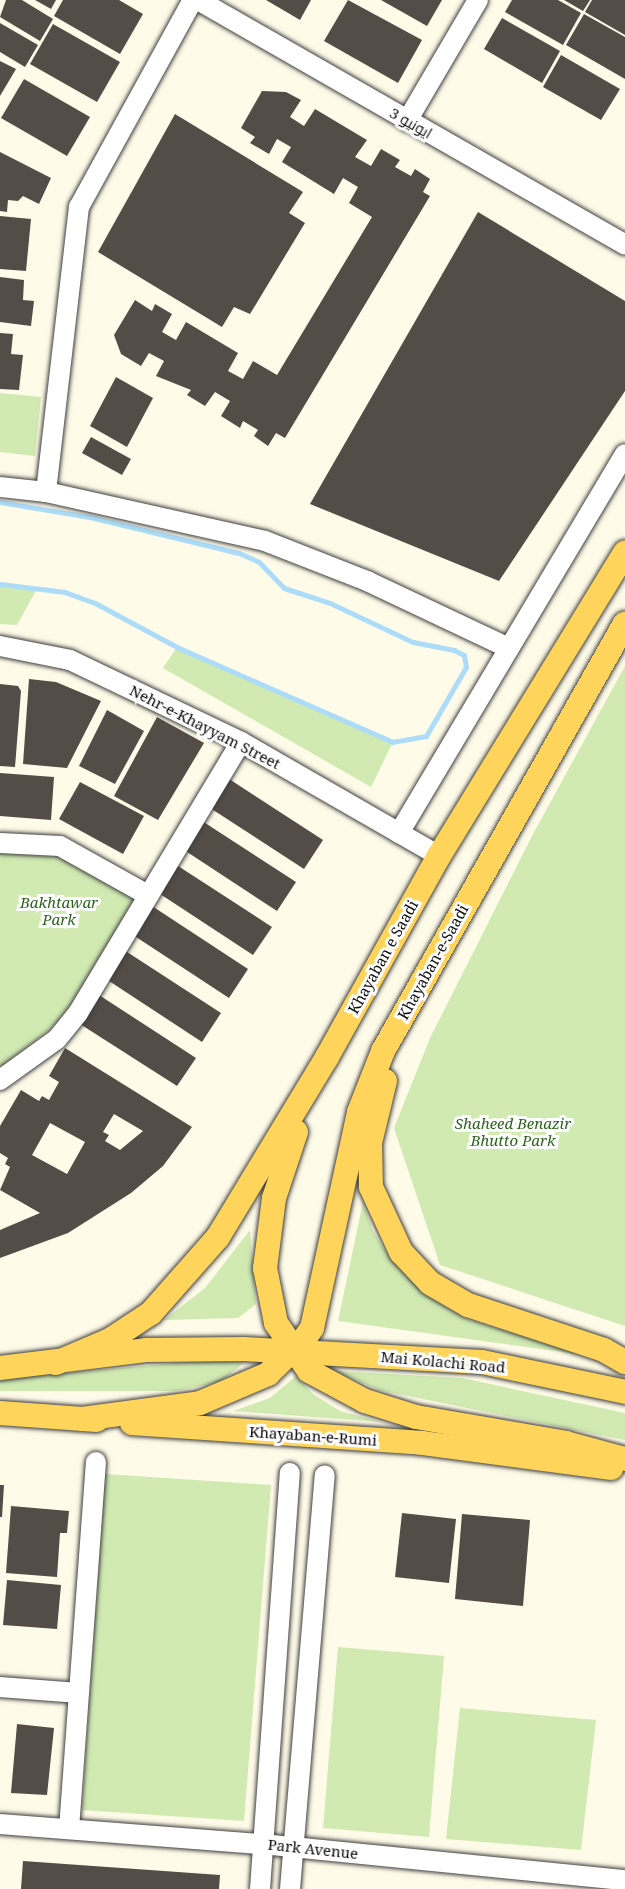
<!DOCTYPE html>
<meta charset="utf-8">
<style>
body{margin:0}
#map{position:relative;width:625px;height:1889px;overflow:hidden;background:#fffbe9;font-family:"Noto Serif",Cairo,serif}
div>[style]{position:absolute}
.green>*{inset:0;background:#d0eab2}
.stream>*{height:5px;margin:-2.5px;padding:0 2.5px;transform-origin:2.5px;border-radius:2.5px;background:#acdcf8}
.building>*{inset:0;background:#544c47}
.roads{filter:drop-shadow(0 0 2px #3e3e3e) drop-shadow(0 0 2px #3e3e3e)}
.minor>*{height:20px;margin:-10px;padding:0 10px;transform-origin:10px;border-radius:10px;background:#fff}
.major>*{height:24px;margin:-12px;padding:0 12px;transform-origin:12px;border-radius:12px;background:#fed55a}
span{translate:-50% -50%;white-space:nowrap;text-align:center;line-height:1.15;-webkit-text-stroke:6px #fff;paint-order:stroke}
.street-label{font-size:15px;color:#0b0b0b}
.park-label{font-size:15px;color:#2a641a;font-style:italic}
</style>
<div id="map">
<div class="green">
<i style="clip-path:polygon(0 393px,41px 397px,35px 456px,0 452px)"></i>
<i style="clip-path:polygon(0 584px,38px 587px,17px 625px,0 624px)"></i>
<i style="clip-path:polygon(177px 647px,393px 742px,371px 787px,163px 668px)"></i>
<i style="clip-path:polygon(625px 666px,625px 1326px,440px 1265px,394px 1128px,430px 1038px,533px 834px)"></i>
<i style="clip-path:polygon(0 840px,60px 846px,142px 884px,78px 999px,58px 1023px,0 1068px)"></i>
<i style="clip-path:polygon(363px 1202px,373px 1231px,390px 1258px,428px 1296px,466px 1319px,584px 1355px,338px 1321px)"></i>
<i style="clip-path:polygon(250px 1230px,256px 1304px,238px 1318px,164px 1320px,205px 1288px)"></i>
<i style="clip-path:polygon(210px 1360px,244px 1363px,220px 1382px,176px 1391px,0 1391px,0 1379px)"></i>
<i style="clip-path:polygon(335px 1371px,462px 1378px,625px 1413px,625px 1440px,379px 1390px)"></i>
<i style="clip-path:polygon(296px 1376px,313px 1394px,340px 1411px,381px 1422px,233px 1411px,270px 1398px)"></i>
<i style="clip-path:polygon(105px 1474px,271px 1485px,244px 1821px,82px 1810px)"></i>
<i style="clip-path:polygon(338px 1647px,444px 1656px,429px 1837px,323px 1828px)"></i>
<i style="clip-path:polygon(460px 1708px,596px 1720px,581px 1850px,446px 1839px)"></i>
</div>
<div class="stream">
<i style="left:0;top:502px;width:91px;rotate:9.5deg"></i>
<i style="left:90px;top:517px;width:153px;rotate:13.6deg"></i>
<i style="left:239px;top:553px;width:22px;rotate:24deg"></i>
<i style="left:259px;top:562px;width:36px;rotate:46deg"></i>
<i style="left:284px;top:588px;width:48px;rotate:18.1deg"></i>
<i style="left:330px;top:603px;width:92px;rotate:25.2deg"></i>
<i style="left:413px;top:642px;width:42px;rotate:11deg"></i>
<i style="left:454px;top:650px;width:11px;rotate:27deg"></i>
<i style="left:464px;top:655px;width:12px;rotate:81deg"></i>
<i style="left:466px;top:667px;width:80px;rotate:120.1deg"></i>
<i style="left:426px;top:736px;width:34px;rotate:170deg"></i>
<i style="left:393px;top:742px;width:236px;rotate:-156.3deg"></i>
<i style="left:177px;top:647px;width:93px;rotate:-151.8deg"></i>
<i style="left:95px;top:603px;width:32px;rotate:-160deg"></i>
<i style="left:65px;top:592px;width:65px;rotate:-173deg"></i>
</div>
<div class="building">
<i style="clip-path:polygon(6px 0,22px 0,53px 19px,40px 41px,0 17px)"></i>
<i style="clip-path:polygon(35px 0,56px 0,51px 9px)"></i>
<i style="clip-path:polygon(63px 0,119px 0,143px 14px,120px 54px,54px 16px)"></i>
<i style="clip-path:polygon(266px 0,311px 0,300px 20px)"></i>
<i style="clip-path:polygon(348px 0,422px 40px,398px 83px,324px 41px)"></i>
<i style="clip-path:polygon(381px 0,442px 0,427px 26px)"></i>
<i style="clip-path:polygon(512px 0,558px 0,581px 13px,563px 45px,505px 12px)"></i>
<i style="clip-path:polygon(564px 0,590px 0,583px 11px)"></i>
<i style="clip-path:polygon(592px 0,625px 0,625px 35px,585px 12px)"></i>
<i style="clip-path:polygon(584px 14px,625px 37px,625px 79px,566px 45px)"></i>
<i style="clip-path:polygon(502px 18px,560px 51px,542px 83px,484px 49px)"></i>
<i style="clip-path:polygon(0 23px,38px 45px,25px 67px,0 52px)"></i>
<i style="clip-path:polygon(53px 24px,120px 62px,97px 102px,30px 64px)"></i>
<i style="clip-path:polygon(561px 55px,620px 89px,601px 120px,543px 87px)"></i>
<i style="clip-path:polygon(0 61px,16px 69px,0 96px)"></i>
<i style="clip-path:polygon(24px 79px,90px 117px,67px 156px,1px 118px)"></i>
<i style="clip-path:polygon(262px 91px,286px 92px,301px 100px,290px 117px,304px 126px,315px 109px,367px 140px,355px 157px,371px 166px,381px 149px,400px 160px,395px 167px,411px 176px,415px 169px,430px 179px,423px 192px,430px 196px,285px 438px,276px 433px,268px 446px,254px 436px,258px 430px,243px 421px,240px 428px,221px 416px,230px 401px,215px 392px,205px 406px,187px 395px,191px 390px,156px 376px,164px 361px,149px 353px,141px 366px,121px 354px,114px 335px,135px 300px,152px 311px,155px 304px,172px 314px,162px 332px,176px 340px,186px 322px,238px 353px,228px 371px,243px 379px,253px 361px,277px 375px,372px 217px,349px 203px,358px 187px,343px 178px,334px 194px,282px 162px,291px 147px,277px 139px,269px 154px,250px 143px,255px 137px,241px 128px)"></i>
<i style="clip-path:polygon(175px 114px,303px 192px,289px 213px,305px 223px,250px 314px,234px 307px,222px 327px,98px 252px)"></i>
<i style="clip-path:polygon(0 152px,51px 178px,39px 204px,23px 196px,18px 201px,8px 200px,7px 212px,0 211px)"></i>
<i style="clip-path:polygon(478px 212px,625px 301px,625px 391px,499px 581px,310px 504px)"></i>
<i style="clip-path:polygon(0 216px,31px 219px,26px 271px,0 269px)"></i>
<i style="clip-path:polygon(0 277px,24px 280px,23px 300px,34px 301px,31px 326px,0 322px)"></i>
<i style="clip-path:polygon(0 333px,13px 334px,11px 354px,23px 355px,19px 390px,0 389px)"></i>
<i style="clip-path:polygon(116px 377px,153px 398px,127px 447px,90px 426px)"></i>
<i style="clip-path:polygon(91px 437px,131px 459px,122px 475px,82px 453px)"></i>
<i style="clip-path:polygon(29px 679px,56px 682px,101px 701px,67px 768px,23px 764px)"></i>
<i style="clip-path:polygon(0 684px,18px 686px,21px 691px,15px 767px,0 766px)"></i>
<i style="clip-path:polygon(107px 710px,144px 731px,115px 784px,79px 766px)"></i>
<i style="clip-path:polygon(157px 717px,204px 743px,158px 820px,114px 796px)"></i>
<i style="clip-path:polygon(0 773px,54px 777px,51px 820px,0 816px)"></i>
<i style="clip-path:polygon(226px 777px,323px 840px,304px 869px,207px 806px)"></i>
<i style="clip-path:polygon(80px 782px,144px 816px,123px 854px,59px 819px)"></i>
<i style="clip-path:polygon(199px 819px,296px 882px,277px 911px,181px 848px)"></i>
<i style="clip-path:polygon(175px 864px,272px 927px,253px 955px,157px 892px)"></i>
<i style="clip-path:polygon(152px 906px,248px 969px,229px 998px,133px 935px)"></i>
<i style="clip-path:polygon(124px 950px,221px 1013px,202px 1042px,106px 979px)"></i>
<i style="clip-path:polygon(99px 995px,196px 1058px,177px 1086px,80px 1024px)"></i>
<i style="clip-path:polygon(evenodd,65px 1048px,192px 1127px,163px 1166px,131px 1193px,68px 1233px,0 1258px,0 1230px,40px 1213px,0 1190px,10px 1167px,5px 1164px,8px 1158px,0 1153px,0 1126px,21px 1090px,39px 1101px,42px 1096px,49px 1100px,59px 1082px,49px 1076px,65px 1048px,114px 1114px,143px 1131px,120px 1150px,105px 1141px,109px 1135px,103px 1132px,114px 1114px,65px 1048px,50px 1123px,85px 1142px,67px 1174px,32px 1155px,50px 1123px)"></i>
<i style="clip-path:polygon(0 1485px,4px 1485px,2px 1517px,0 1517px)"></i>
<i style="clip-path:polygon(11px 1506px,69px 1511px,67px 1533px,60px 1533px,57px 1577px,6px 1573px)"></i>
<i style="clip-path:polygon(402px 1513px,456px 1519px,449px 1583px,395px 1577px)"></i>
<i style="clip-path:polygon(462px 1514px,530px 1520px,523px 1606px,455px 1599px)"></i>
<i style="clip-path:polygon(7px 1580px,61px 1585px,57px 1629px,3px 1625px)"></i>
<i style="clip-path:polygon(17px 1724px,54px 1728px,47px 1795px,11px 1793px)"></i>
<i style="clip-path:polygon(23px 1861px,220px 1875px,219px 1889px,21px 1889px)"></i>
</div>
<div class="roads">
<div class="minor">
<i style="left:198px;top:0;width:492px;rotate:29.8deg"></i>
<i style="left:407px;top:121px;width:140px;rotate:-59.6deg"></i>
<i style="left:0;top:487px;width:46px;rotate:6.2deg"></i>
<i style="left:46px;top:492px;width:287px;rotate:-83.4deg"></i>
<i style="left:79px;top:207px;width:236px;rotate:-61.2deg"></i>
<i style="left:46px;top:492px;width:224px;rotate:12.6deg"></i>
<i style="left:265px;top:541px;width:110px;rotate:21.4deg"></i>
<i style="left:367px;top:581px;width:157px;rotate:25.3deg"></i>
<i style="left:0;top:646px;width:71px;rotate:11.3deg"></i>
<i style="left:70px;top:660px;width:190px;rotate:25.6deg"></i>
<i style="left:241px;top:742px;width:228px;rotate:29.9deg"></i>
<i style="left:399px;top:833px;width:441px;rotate:-59.2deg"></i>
<i style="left:0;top:843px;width:60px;rotate:2.9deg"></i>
<i style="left:60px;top:846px;width:98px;rotate:29.2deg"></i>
<i style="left:0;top:1080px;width:70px;rotate:-35.7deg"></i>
<i style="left:57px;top:1039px;width:33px;rotate:-51deg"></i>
<i style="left:78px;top:1013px;width:316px;rotate:-59deg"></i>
<i style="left:0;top:1687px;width:79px;rotate:4.3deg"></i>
<i style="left:0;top:1824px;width:263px;rotate:4.4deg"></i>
<i style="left:262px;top:1844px;width:365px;rotate:5.7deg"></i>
<i style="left:69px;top:1829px;width:368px;rotate:-85.8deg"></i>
<i style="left:260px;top:1889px;width:417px;rotate:-85.9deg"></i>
<i style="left:290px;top:1889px;width:415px;rotate:-85.2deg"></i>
</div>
<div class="major">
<i style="left:385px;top:1081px;width:64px;rotate:103.6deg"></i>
<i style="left:370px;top:1143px;width:44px;rotate:88.7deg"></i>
<i style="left:371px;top:1187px;width:72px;rotate:65.2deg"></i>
<i style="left:401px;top:1252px;width:42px;rotate:46.9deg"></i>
<i style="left:430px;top:1283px;width:44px;rotate:30.1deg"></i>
<i style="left:468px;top:1305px;width:143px;rotate:18.3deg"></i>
<i style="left:604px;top:1350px;width:24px;rotate:30deg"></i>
<i style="left:296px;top:1132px;width:70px;rotate:108.4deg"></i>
<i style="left:274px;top:1198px;width:71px;rotate:97.3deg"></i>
<i style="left:265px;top:1268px;width:56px;rotate:78.7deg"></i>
<i style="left:276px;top:1323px;width:58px;rotate:55.5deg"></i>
<i style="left:309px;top:1371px;width:64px;rotate:28.2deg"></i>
<i style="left:365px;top:1401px;width:53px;rotate:17.4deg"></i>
<i style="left:416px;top:1417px;width:152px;rotate:9.8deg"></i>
<i style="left:566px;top:1443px;width:61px;rotate:15.2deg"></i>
<i style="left:56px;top:1363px;width:59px;rotate:-23.1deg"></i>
<i style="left:110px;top:1340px;width:49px;rotate:-33.4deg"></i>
<i style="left:151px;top:1313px;width:101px;rotate:-48.6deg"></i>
<i style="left:218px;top:1237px;width:210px;rotate:-58.8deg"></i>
<i style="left:327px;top:1057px;width:230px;rotate:-60.9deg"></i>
<i style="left:439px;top:856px;width:356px;rotate:-58.5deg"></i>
<i style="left:0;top:1368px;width:147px;rotate:-7deg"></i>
<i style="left:146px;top:1350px;width:97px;rotate:-0.6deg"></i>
<i style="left:243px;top:1349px;width:239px;rotate:3.1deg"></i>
<i style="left:482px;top:1362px;width:146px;rotate:11.8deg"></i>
<i style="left:0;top:1413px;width:97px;rotate:4.1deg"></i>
<i style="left:82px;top:1419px;width:119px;rotate:-7.7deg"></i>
<i style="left:200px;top:1403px;width:74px;rotate:-23.1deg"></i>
<i style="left:268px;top:1374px;width:52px;rotate:-44.2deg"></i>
<i style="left:305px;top:1338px;width:12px;rotate:-55deg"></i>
<i style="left:312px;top:1328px;width:221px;rotate:-77.7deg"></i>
<i style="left:359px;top:1112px;width:66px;rotate:-68.5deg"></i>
<i style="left:383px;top:1051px;width:491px;rotate:-60.5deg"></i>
<i style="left:132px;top:1423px;width:291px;rotate:3.9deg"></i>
<i style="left:422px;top:1443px;width:191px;rotate:7.5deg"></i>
</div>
</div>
<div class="street-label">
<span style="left:411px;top:123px;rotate:30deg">ایونیو 3</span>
<span style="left:205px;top:727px;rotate:27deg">Nehr-e-Khayyam Street</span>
<span style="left:383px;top:957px;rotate:-61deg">Khayaban e Saadi</span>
<span style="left:433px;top:962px;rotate:-61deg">Khayaban-e-Saadi</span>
<span style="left:443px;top:1362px;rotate:5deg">Mai Kolachi Road</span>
<span style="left:313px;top:1436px;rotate:4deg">Khayaban-e-Rumi</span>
<span style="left:313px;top:1849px;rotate:6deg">Park Avenue</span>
</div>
<div class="park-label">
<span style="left:59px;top:911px">Bakhtawar<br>Park</span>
<span style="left:513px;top:1132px">Shaheed Benazir<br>Bhutto Park</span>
</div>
</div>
